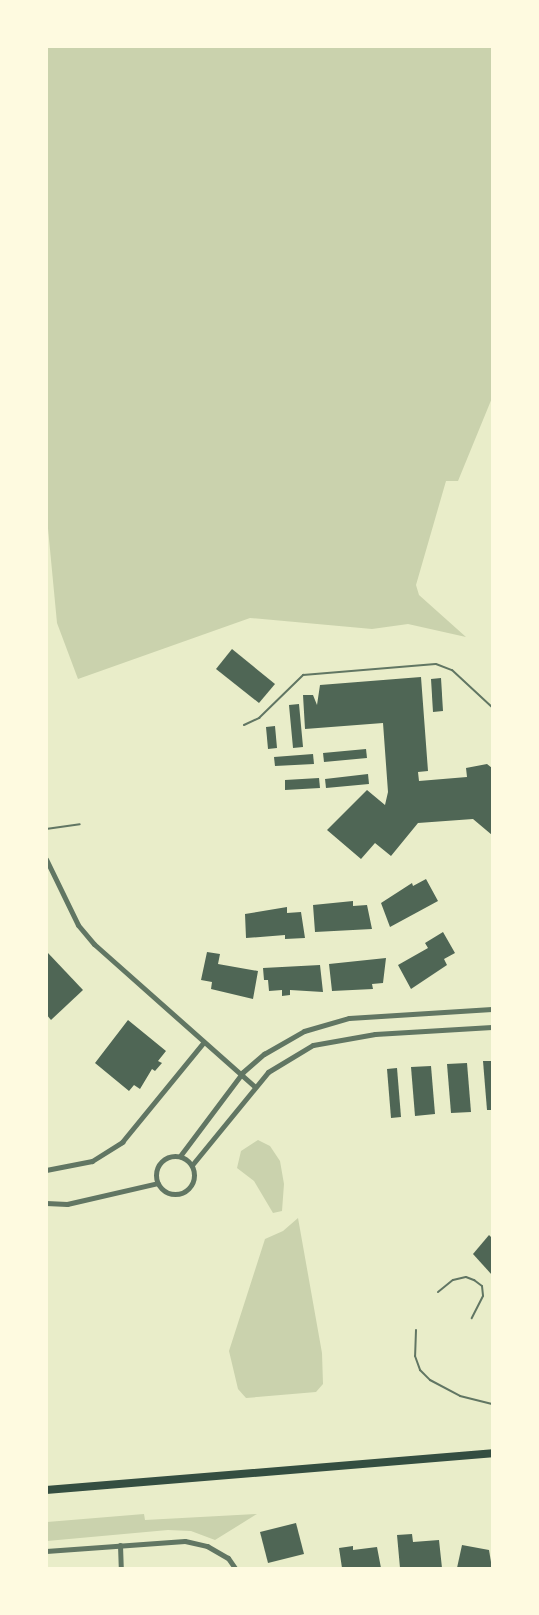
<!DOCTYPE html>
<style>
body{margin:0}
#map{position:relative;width:539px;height:1615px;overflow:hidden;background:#e9edc9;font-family:"Exo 2",sans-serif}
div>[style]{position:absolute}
.green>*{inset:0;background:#cad2ad}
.building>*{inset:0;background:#4f6655}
.service>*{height:2px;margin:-1px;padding:0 1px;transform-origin:1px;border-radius:1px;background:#617663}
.minor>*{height:5px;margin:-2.5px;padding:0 2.5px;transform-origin:2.5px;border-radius:2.5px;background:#617663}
.minor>.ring{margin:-2.5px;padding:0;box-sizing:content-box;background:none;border:5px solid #617663;border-radius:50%}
.primary>*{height:8px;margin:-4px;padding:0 4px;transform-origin:4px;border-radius:4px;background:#344e41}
span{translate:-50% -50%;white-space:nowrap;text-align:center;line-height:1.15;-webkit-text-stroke:4.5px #fefae0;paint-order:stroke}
.frame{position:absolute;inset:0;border:48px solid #fefae0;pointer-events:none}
</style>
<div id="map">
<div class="green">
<i style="clip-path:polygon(46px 47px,492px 47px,492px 398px,458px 481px,446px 481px,416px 585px,419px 595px,466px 637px,408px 624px,372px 629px,250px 618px,78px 679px,57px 623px,47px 518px)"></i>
<i style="clip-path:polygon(258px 1140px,270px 1146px,280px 1161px,284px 1184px,282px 1211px,273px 1213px,254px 1181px,237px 1168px,241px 1151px)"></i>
<i style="clip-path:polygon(298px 1218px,322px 1353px,323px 1384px,316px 1392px,246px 1398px,238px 1389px,229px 1351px,265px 1239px,283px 1231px)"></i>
<i style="clip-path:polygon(144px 1514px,145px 1520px,257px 1514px,215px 1540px,191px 1531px,168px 1530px,47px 1541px,47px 1522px)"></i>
</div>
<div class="building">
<i style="clip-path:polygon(232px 649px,275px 684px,259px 703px,216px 669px)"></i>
<i style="clip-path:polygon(421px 677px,428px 771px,418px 772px,419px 781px,467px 777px,466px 768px,487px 764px,492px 768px,492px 835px,473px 819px,418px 823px,391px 856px,375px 843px,361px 859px,327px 830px,367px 790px,385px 805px,388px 792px,383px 723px,305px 729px,303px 695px,313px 695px,317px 705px,320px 685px)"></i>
<i style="clip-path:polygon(441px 678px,443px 711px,433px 712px,431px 679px)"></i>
<i style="clip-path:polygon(299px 704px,303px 747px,293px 748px,289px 705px)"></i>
<i style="clip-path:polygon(275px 726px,277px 748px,268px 749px,266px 727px)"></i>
<i style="clip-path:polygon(366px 749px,367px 758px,324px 762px,323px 753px)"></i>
<i style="clip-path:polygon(313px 754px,314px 764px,275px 766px,274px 757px)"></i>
<i style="clip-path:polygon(368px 774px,369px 784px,326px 788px,325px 779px)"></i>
<i style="clip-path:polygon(319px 778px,320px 788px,285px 790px,285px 780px)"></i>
<i style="clip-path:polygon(426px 879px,438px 901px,390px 927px,381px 903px,412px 883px,413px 886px)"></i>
<i style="clip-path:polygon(353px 901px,353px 906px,367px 905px,372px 929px,315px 932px,313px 905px)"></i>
<i style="clip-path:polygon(287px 907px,287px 913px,301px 912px,305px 938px,285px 939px,285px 935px,246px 938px,245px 914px)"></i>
<i style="clip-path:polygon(443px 932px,455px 953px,444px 959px,447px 965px,411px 989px,398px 965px,428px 948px,425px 943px)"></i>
<i style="clip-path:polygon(207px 952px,220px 954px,218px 964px,258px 971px,253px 999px,211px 989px,212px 982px,201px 980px)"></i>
<i style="clip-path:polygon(48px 953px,83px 990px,51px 1020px,46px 1014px)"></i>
<i style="clip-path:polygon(386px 958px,383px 983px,372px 984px,373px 989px,332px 991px,329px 964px)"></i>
<i style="clip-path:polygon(320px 965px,323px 992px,290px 990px,290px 995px,282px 996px,282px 990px,269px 991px,268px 980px,264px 980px,263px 968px)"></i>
<i style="clip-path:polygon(128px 1020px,166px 1051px,158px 1061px,162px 1063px,155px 1071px,152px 1069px,140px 1089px,134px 1085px,129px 1091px,95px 1063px)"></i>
<i style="clip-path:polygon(483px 1061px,492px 1061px,492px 1110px,487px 1110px)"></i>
<i style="clip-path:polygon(467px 1063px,471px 1112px,451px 1113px,447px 1064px)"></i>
<i style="clip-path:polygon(431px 1066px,435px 1114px,415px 1116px,411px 1067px)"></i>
<i style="clip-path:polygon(397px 1068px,401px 1117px,391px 1118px,387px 1069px)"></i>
<i style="clip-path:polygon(489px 1235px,492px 1238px,492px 1275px,473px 1254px)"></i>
<i style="clip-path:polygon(296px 1523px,304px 1554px,268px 1563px,260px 1532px)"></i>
<i style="clip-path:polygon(412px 1534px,413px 1542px,439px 1540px,442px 1568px,400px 1568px,397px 1535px)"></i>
<i style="clip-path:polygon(462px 1545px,489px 1550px,492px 1568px,457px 1568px)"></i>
<i style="clip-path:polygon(353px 1546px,353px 1550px,377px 1547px,381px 1568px,342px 1568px,339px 1548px)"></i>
</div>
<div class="service">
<i style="left:244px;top:725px;width:17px;rotate:-25deg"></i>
<i style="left:259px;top:718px;width:62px;rotate:-44.3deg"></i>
<i style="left:303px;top:675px;width:133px;rotate:-4.7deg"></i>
<i style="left:436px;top:664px;width:17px;rotate:21deg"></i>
<i style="left:452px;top:670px;width:54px;rotate:42.8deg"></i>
<i style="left:46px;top:829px;width:34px;rotate:-8deg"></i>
<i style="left:438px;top:1292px;width:19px;rotate:-39deg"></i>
<i style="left:453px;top:1280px;width:13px;rotate:-13deg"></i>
<i style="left:466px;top:1277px;width:9px;rotate:21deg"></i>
<i style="left:474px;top:1280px;width:10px;rotate:37deg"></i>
<i style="left:482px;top:1286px;width:10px;rotate:84deg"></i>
<i style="left:483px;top:1296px;width:25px;rotate:117deg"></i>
<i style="left:416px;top:1330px;width:26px;rotate:92deg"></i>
<i style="left:415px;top:1356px;width:15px;rotate:70deg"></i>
<i style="left:420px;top:1370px;width:14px;rotate:45deg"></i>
<i style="left:430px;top:1380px;width:34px;rotate:28deg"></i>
<i style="left:460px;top:1396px;width:33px;rotate:14deg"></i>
</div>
<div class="minor">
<i style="left:46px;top:859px;width:73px;rotate:64.1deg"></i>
<i style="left:78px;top:925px;width:25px;rotate:50deg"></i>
<i style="left:94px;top:944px;width:215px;rotate:41.6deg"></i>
<i class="ring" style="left:156px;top:1156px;width:33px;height:33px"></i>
<i style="left:180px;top:1156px;width:105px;rotate:-53.1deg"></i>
<i style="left:243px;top:1072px;width:28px;rotate:-41deg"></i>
<i style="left:264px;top:1054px;width:46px;rotate:-29.9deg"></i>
<i style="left:304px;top:1031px;width:47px;rotate:-16.1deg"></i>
<i style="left:349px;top:1018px;width:143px;rotate:-3.6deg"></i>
<i style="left:192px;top:1165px;width:120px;rotate:-50.7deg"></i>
<i style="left:268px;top:1072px;width:52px;rotate:-31deg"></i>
<i style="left:313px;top:1045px;width:63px;rotate:-10.1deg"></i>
<i style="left:375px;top:1034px;width:117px;rotate:-3.4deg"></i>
<i style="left:46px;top:1170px;width:47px;rotate:-11.1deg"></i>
<i style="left:92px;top:1161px;width:36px;rotate:-32deg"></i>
<i style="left:122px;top:1142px;width:128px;rotate:-50.7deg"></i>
<i style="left:46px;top:1203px;width:21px;rotate:3deg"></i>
<i style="left:67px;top:1204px;width:93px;rotate:-13deg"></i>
<i style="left:120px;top:1545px;width:23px;rotate:88deg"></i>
<i style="left:46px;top:1551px;width:139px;rotate:-4.1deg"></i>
<i style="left:185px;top:1541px;width:23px;rotate:13deg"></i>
<i style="left:207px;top:1546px;width:24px;rotate:30deg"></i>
<i style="left:228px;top:1558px;width:12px;rotate:55deg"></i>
</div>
<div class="primary">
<i style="left:46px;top:1490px;width:448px;rotate:-4.7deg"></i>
</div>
<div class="frame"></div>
</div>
